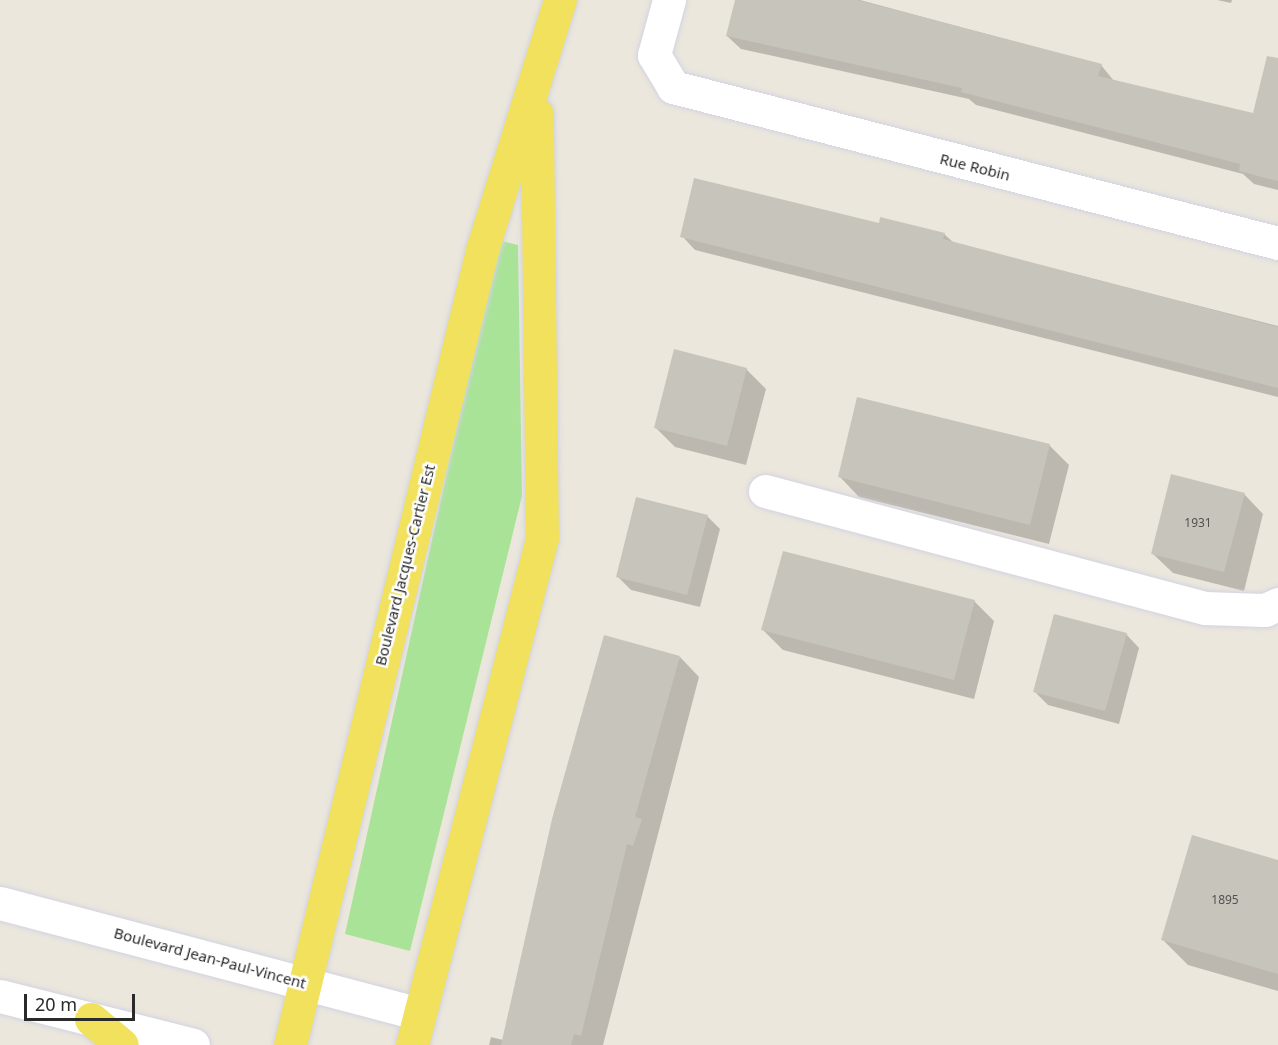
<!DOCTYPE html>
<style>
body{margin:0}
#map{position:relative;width:1278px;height:1045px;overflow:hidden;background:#ece7dc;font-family:"Noto Sans",sans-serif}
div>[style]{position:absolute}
.green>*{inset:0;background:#a9e398}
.shadow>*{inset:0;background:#0003}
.building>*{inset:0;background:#c7c5bb}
.roads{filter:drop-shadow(0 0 2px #d1d3e3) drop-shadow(0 0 2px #d1d3e3)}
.minor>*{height:33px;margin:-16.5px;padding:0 16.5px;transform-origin:16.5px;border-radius:16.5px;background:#fff}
.major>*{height:33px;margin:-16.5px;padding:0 16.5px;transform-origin:16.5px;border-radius:16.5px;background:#f1e15c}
span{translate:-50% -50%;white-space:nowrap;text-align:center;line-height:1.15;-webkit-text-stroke:5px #fff;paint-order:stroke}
.number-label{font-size:12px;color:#51514e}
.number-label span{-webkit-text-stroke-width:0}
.street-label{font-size:15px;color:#2a2a2a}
.scale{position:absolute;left:24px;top:994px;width:111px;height:27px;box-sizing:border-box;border:3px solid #2a2a2a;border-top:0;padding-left:8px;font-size:18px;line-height:21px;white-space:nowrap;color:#2a2a2a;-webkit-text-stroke:4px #fff;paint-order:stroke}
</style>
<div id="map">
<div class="green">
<i style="clip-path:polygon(498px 240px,518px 245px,522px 496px,410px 951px,345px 934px)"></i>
</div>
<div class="shadow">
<i style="clip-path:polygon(736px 0,860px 0,1101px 65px,1114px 81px,1254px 114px,1278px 110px,1278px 190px,1254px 184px,1243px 174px,976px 105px,969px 99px,741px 49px,727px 36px)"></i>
<i style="clip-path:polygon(1217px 0,1232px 0,1231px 3px)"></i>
<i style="clip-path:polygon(880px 225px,944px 234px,954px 243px,1278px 326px,1278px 397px,695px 250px,682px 236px)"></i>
<i style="clip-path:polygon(746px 369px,766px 389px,746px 465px,675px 447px,655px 427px)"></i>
<i style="clip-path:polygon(1049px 445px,1069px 465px,1049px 544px,859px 497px,840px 477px)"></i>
<i style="clip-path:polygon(1244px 494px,1263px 514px,1244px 591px,1173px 573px,1153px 554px)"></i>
<i style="clip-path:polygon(707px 516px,720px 529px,700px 607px,631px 590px,618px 577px)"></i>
<i style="clip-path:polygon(974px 601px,994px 621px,974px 699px,783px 650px,763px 630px)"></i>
<i style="clip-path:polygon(1126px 634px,1139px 648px,1119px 724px,1048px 705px,1034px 691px)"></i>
<i style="clip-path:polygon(680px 657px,699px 677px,603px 1045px,489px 1045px,491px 1037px,503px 1040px)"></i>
<i style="clip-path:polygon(1278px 862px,1278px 991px,1188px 965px,1163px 940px)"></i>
</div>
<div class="building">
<i style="clip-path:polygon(735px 0,857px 0,1102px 64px,1098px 76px,1253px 113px,1267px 56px,1278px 58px,1278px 181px,1239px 171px,1240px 164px,961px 92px,962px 88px,726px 36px)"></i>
<i style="clip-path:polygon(694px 178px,879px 223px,880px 217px,945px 233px,943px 239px,1278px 327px,1278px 388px,680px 237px)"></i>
<i style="clip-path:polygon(674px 349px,747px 368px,727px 446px,654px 428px)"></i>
<i style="clip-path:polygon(857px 397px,1050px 444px,1030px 525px,838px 477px)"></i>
<i style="clip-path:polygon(1171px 474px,1245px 493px,1224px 572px,1151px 554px)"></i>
<i style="clip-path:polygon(636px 497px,708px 515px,687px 595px,616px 577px)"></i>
<i style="clip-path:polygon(783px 551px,975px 600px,954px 680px,761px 630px)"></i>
<i style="clip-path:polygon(1054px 614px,1127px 633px,1105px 711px,1033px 692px)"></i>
<i style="clip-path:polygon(604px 635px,680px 656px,635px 817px,642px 819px,633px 846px,627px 844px,581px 1036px,574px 1034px,571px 1045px,501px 1045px,552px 819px)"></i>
<i style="clip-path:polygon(1192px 835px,1278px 860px,1278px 974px,1161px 940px)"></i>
</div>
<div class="roads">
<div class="minor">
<i style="left:669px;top:0;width:57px;rotate:105.3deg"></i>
<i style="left:654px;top:55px;width:37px;rotate:59deg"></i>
<i style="left:673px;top:87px;width:625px;rotate:14.46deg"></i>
<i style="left:765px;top:491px;width:455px;rotate:14.9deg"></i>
<i style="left:1205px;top:608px;width:60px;rotate:1.9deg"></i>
<i style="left:1265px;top:610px;width:14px;rotate:-25deg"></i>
<i style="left:0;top:903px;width:434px;rotate:14.8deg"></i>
<i style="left:0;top:996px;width:199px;rotate:14.2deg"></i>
</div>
<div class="major">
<i style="left:91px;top:1019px;width:40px;rotate:40deg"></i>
<i style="left:290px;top:1045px;width:818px;rotate:-76.42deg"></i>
<i style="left:482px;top:250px;width:262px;rotate:-72.7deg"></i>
<i style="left:412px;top:1045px;width:523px;rotate:-75.62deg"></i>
<i style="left:542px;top:538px;width:424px;rotate:-90.7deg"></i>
</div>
</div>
<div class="number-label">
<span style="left:1198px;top:523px">1931</span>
<span style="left:1225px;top:900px">1895</span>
</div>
<div class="street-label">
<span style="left:975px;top:167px;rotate:14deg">Rue Robin</span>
<span style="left:405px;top:565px;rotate:-76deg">Boulevard Jacques-Cartier Est</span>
<span style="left:210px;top:958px;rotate:15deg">Boulevard Jean-Paul-Vincent</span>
</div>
<div class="scale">20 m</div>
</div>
